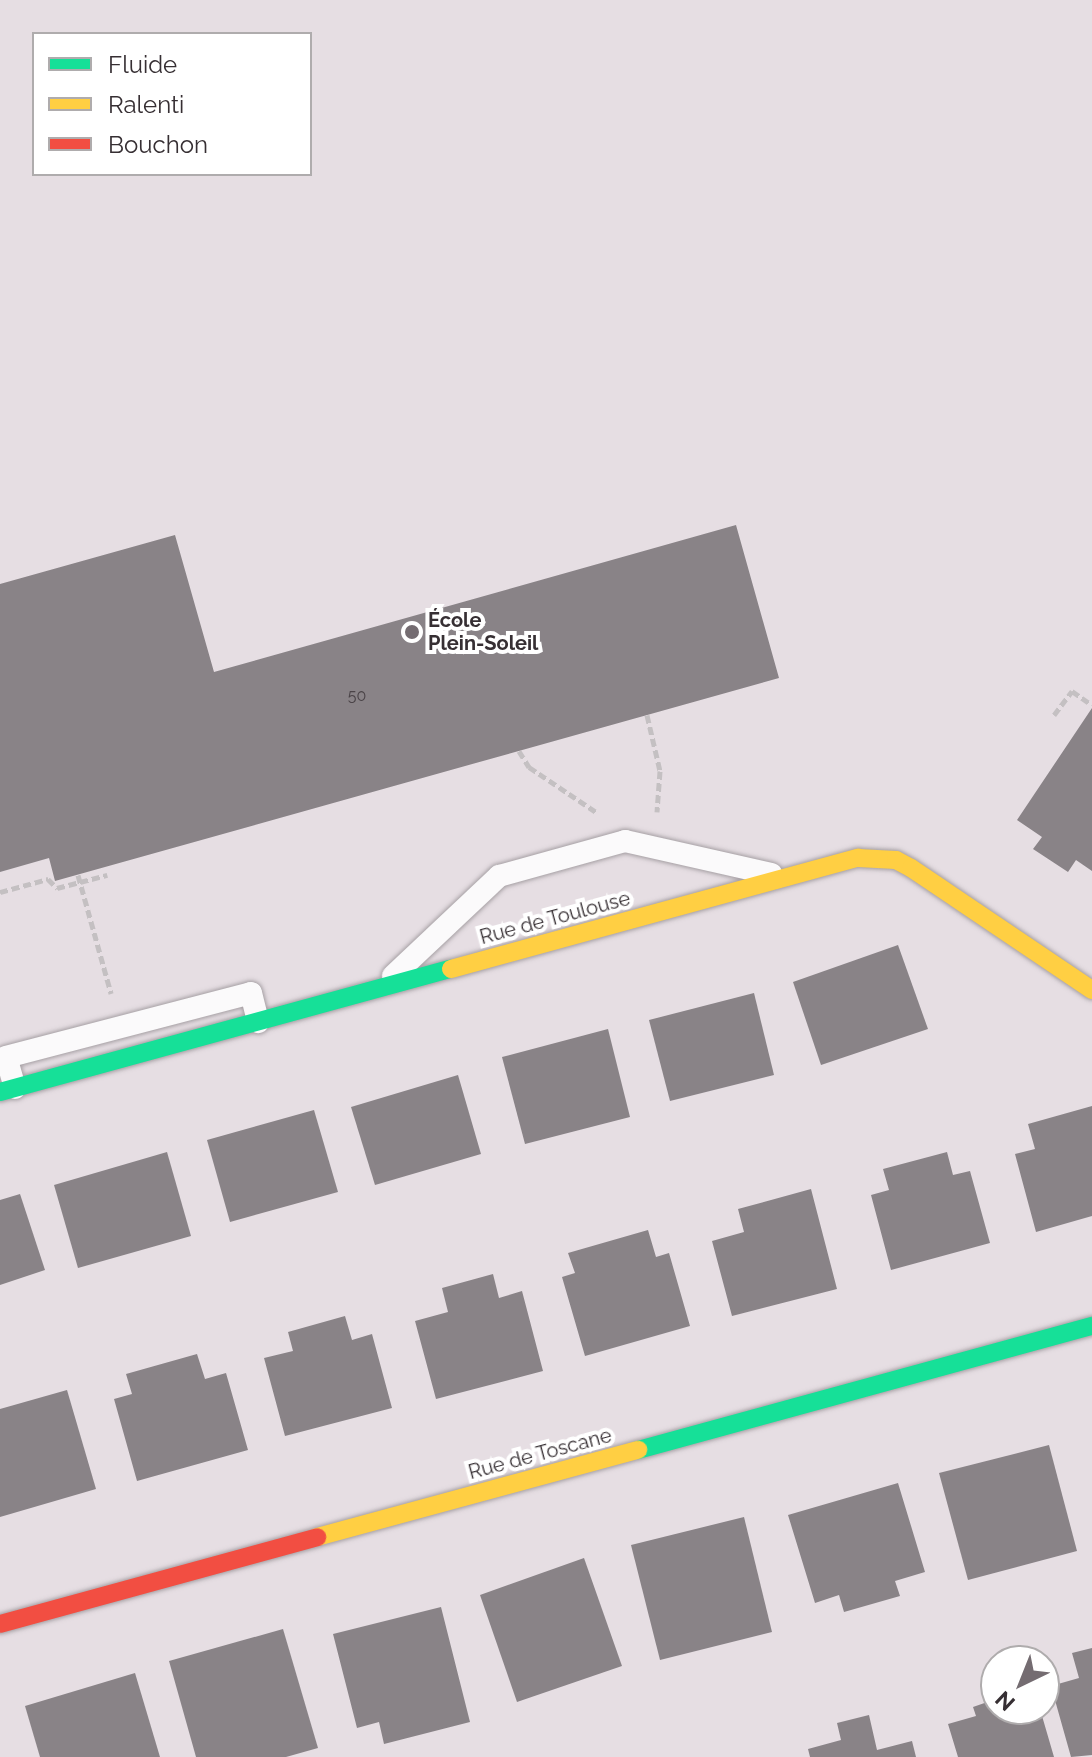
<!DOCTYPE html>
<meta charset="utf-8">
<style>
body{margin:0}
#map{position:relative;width:1092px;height:1757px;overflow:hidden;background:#e6dee3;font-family:Raleway,sans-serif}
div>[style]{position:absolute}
.building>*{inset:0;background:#898387}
.path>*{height:5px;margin-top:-2.5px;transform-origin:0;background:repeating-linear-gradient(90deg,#c4c0c2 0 8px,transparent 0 12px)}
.roads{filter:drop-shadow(0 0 2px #a6a0a4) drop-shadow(0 0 2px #a6a0a4)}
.lane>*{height:22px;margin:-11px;padding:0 11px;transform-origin:11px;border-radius:11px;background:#fbfafb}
.fast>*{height:18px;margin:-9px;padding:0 9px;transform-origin:9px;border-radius:9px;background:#16e098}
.slow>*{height:18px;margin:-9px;padding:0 9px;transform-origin:9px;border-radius:9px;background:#ffcf43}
.jam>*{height:18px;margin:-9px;padding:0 9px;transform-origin:9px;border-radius:9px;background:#f24e42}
.dots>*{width:22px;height:22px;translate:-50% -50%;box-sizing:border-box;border:4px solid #fff;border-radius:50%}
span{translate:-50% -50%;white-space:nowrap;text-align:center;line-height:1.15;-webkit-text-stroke:8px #fff;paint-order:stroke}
.number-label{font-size:16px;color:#4b4448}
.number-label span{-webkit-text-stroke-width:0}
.poi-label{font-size:20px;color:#362f33;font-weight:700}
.left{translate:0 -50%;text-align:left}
.street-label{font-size:20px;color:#362f33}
.legend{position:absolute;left:32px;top:32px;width:280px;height:144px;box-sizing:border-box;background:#fff;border:2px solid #afacad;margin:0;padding:10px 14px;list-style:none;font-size:24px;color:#362f33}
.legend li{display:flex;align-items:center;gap:16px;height:40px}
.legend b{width:40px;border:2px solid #afacad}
.north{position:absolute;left:980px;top:1645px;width:80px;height:80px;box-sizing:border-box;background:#fff;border:2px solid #afacad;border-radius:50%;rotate:223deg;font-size:22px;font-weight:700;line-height:32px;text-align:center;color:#362f33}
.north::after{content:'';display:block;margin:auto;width:28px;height:36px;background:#746c71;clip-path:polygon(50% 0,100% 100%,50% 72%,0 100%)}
</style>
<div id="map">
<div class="building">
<i style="clip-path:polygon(736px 525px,779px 678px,55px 881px,49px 858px,0 872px,0 584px,175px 535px,214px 672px)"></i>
<i style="clip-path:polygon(1092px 708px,1092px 871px,1076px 860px,1068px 872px,1033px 849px,1042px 837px,1017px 820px)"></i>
<i style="clip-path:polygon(898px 945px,928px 1029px,821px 1065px,793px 982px)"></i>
<i style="clip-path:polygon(754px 993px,774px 1075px,670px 1101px,649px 1020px)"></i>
<i style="clip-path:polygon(608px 1029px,630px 1117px,525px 1144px,502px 1057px)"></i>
<i style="clip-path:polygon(458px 1075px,481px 1154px,375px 1185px,351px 1107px)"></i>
<i style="clip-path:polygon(1092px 1106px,1092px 1216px,1036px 1232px,1015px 1154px,1035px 1149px,1028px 1124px)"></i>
<i style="clip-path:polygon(314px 1110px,338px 1192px,230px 1222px,207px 1140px)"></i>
<i style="clip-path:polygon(167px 1152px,191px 1236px,78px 1268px,54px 1185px)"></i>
<i style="clip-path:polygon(947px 1152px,953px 1175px,970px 1171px,990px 1243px,891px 1270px,871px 1195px,889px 1190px,883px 1169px)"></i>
<i style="clip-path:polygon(811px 1189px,837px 1289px,732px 1316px,712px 1241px,744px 1232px,738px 1209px)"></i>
<i style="clip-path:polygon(20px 1194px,45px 1270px,0 1285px,0 1200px)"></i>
<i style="clip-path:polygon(648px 1230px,656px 1257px,669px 1253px,690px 1326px,585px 1356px,562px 1277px,575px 1273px,568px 1253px)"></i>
<i style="clip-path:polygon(493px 1274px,499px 1298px,522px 1291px,543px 1371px,436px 1399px,415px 1321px,448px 1312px,442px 1288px)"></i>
<i style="clip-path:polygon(345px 1316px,352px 1340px,372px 1334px,392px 1408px,285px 1436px,264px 1358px,293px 1351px,288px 1332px)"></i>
<i style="clip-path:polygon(197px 1354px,205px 1379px,226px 1373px,248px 1450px,137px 1481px,114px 1399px,132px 1394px,126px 1374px)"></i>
<i style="clip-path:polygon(67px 1390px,96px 1489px,0 1517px,0 1409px)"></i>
<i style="clip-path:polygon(1049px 1445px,1077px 1551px,968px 1580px,939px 1473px)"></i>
<i style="clip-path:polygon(898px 1483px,925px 1572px,895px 1581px,900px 1596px,844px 1612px,839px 1595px,815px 1603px,788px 1515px)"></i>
<i style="clip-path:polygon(744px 1517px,772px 1632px,660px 1660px,631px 1545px)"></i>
<i style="clip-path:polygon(584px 1558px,622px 1666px,517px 1702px,480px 1595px)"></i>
<i style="clip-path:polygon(441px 1607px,470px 1722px,384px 1744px,379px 1722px,357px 1728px,333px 1634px)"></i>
<i style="clip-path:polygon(283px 1629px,318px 1748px,286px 1757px,196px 1757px,169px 1661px)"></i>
<i style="clip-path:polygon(1092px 1648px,1092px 1755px,1071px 1757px,1051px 1686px,1079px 1678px,1072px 1653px)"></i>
<i style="clip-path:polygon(135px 1673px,160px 1757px,40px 1757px,25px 1706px)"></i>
<i style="clip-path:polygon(996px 1699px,996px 1709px,1040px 1709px,1054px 1757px,958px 1757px,948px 1724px,976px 1716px,973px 1707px)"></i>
<i style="clip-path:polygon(869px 1715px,877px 1750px,912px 1741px,916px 1757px,810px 1757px,808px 1749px,841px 1740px,837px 1723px)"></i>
</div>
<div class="path">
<i style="left:647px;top:715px;width:57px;rotate:76.9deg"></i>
<i style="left:660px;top:771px;width:41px;rotate:94.2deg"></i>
<i style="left:1054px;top:715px;width:30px;rotate:-53deg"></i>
<i style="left:1072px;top:691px;width:24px;rotate:35deg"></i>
<i style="left:519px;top:751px;width:19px;rotate:58deg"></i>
<i style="left:529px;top:767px;width:81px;rotate:33.9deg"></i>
<i style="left:78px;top:875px;width:123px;rotate:74.4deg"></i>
<i style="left:0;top:892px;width:50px;rotate:-15.2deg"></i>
<i style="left:48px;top:879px;width:13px;rotate:45deg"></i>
<i style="left:57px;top:888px;width:52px;rotate:-14.6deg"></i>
</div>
<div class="roads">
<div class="lane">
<i style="left:393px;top:976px;width:146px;rotate:-43.3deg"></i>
<i style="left:499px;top:876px;width:131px;rotate:-15.5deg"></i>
<i style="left:625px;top:841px;width:150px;rotate:12.7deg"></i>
<i style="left:15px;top:1088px;width:32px;rotate:-106deg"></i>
<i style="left:6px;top:1057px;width:253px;rotate:-14.6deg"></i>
<i style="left:251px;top:993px;width:30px;rotate:76deg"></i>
</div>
<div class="fast">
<i style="left:0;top:1092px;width:467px;rotate:-15.3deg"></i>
<i style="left:638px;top:1450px;width:471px;rotate:-15.3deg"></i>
</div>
<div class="slow">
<i style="left:451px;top:969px;width:422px;rotate:-15.3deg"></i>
<i style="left:858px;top:858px;width:38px;rotate:3deg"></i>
<i style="left:896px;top:860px;width:17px;rotate:28deg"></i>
<i style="left:911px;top:868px;width:218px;rotate:34deg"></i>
<i style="left:317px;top:1537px;width:333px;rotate:-15.2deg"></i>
</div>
<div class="jam">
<i style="left:0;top:1624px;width:329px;rotate:-15.3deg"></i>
</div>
</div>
<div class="dots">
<i style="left:412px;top:632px;background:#746c71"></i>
</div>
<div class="number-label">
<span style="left:357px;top:696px">50</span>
</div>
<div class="poi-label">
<span class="left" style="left:428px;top:632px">École<br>Plein-Soleil</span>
</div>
<div class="street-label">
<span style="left:555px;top:918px;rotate:-15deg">Rue de Toulouse</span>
<span style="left:540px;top:1454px;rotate:-15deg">Rue de Toscane</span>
</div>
<ul class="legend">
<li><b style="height:10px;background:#16e098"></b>Fluide</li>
<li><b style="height:10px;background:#ffcf43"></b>Ralenti</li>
<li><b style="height:10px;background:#f24e42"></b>Bouchon</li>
</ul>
<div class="north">N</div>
</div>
